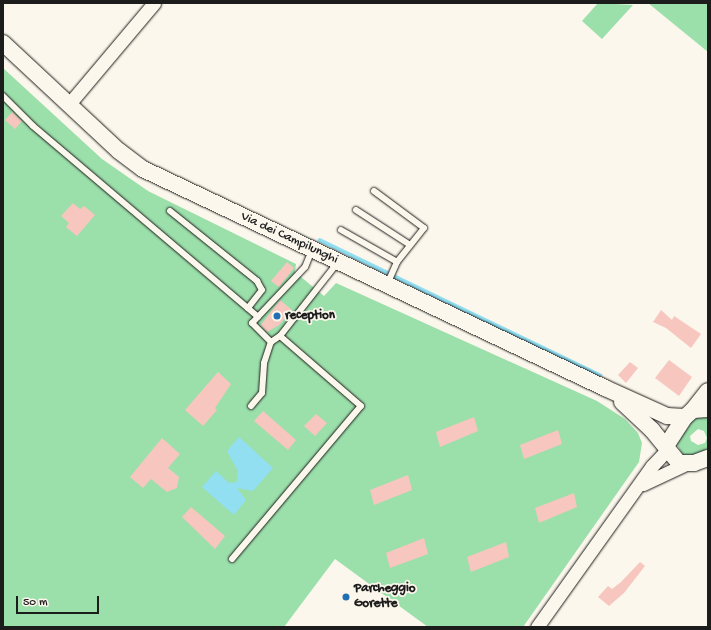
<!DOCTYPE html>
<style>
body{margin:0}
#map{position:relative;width:711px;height:630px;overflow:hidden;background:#fbf7ec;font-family:"Gochi Hand",sans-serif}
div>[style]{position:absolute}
.green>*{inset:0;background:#9bdfaa}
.water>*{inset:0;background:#92dff2}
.stream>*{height:3.5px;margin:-1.75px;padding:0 1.75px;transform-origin:1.75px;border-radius:1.75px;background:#92dff2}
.building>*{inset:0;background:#f7c7bf}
.roads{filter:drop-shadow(0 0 1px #1c1c1c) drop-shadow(0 0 1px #1c1c1c)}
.service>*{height:6px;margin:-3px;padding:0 3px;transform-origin:3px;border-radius:3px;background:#fbf7ec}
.minor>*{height:13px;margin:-6.5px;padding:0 6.5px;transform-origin:6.5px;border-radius:6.5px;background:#fbf7ec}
.tertiary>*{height:16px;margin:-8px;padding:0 8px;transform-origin:8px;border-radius:8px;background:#fbf7ec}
.dots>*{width:11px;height:11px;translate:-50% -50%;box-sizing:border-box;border:2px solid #fbf7ec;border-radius:50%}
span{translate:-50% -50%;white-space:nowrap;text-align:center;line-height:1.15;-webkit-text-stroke:3.5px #fbf7ec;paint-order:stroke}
.street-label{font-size:13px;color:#1c1c1c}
.poi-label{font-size:13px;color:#1c1c1c;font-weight:700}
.left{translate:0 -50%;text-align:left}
.frame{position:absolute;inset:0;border:4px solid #1c1c1c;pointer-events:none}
.scale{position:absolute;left:16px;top:596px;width:83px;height:18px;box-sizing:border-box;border:2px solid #1c1c1c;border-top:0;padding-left:5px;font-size:12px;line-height:14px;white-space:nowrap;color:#1c1c1c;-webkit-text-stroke:3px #fbf7ec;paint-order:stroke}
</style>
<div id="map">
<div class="green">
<i style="clip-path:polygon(598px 3px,633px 5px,602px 39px,582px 21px)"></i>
<i style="clip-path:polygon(648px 3px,708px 3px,708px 52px)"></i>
<i style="clip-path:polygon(3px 68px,102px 159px,148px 191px,296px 264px,295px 272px,324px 296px,336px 283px,597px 401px,625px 419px,638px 433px,642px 443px,639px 462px,523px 627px,428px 627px,335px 559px,284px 627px,3px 627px)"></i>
<i style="clip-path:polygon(evenodd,708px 413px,708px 448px,696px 456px,683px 456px,677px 444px,693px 417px,708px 413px,698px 429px,704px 431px,707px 438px,705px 443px,698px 445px,691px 441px,690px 436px,698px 429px)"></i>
</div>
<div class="water">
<i style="clip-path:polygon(239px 437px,273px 468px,253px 491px,237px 488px,246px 500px,234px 515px,202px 487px,216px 471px,229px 483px,237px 482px,238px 471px,227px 451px)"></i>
</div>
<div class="stream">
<i style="left:320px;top:240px;width:76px;rotate:25.9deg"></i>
<i style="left:394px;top:276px;width:229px;rotate:25.7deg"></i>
</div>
<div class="building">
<i style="clip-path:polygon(12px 112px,22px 121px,15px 129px,5px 120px)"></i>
<i style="clip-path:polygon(73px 203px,80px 209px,84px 206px,95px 215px,77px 236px,66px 227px,69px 223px,61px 216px)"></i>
<i style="clip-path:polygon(287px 262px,294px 268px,279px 287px,271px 281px)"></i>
<i style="clip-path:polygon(280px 300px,292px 310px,279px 325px,267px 332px,261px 325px)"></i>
<i style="clip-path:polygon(661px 310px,672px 320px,674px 316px,701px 334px,691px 348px,666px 328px,653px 322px)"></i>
<i style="clip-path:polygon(669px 360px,692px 377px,679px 396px,655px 378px)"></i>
<i style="clip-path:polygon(630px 362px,638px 368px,626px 383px,618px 375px)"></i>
<i style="clip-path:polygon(218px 372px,231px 384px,215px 408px,217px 410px,203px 426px,185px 410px)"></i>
<i style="clip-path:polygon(263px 411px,296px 440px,288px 450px,254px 421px)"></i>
<i style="clip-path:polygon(316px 414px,327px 423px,315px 436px,304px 426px)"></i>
<i style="clip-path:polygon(474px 417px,478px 431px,440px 447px,436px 432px)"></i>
<i style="clip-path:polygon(558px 430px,562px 444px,524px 459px,520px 445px)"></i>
<i style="clip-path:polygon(162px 438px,180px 454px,168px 468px,179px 477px,177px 488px,167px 492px,151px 479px,143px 488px,130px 477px)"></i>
<i style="clip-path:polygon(408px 475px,412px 490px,374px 505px,370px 490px)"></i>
<i style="clip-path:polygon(574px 493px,577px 507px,539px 523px,535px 508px)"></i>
<i style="clip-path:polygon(191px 507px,225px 536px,215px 549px,182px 517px)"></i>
<i style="clip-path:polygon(424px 538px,428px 554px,390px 568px,386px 553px)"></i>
<i style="clip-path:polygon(506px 542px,509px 557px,471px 572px,467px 557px)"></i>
<i style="clip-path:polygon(640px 562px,645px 566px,624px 593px,609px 606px,598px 597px,608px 586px,612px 589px,621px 582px)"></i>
</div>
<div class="roads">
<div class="service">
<i style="left:3px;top:96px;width:42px;rotate:45deg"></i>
<i style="left:33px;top:126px;width:295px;rotate:40.3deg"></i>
<i style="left:374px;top:191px;width:62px;rotate:36.5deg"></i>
<i style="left:424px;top:228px;width:43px;rotate:128.5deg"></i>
<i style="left:397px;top:262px;width:24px;rotate:114deg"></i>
<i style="left:356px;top:210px;width:64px;rotate:32.9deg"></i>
<i style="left:170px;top:211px;width:112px;rotate:38.8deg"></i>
<i style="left:257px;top:281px;width:10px;rotate:61deg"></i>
<i style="left:262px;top:290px;width:23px;rotate:128deg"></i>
<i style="left:341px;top:230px;width:64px;rotate:29.7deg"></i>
<i style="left:312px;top:250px;width:18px;rotate:112deg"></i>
<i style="left:305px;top:267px;width:77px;rotate:133.4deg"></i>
<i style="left:252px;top:323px;width:27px;rotate:45deg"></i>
<i style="left:271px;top:342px;width:11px;rotate:-34deg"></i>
<i style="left:280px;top:336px;width:94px;rotate:-51.9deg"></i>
<i style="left:251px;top:406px;width:17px;rotate:-50deg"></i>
<i style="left:262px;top:393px;width:30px;rotate:-86deg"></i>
<i style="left:264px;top:363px;width:22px;rotate:-72deg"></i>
<i style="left:232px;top:559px;width:200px;rotate:-49.9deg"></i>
<i style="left:361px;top:406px;width:107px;rotate:-139.2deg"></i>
</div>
<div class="minor">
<i style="left:69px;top:104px;width:132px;rotate:-49.9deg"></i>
<i style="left:643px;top:484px;width:47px;rotate:-24.9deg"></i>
<i style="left:537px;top:627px;width:198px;rotate:-54.5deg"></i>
<i style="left:652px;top:466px;width:23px;rotate:-47deg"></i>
</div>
<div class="tertiary">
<i style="left:3px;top:43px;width:158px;rotate:43deg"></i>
<i style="left:119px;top:151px;width:30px;rotate:37deg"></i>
<i style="left:143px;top:169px;width:511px;rotate:25.36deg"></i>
<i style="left:605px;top:388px;width:68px;rotate:24.3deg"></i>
<i style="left:667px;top:416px;width:18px;rotate:3deg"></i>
<i style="left:622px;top:402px;width:41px;rotate:43deg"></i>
<i style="left:652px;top:430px;width:43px;rotate:50.7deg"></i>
<i style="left:679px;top:463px;width:15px"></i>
<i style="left:694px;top:463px;width:15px;rotate:-20deg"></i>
<i style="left:693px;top:410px;width:24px;rotate:-52deg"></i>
<i style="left:666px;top:446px;width:35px;rotate:-57deg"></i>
<i style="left:685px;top:417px;width:11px;rotate:-41deg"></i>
<i style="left:693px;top:410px;width:15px;rotate:-4deg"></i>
</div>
</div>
<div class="dots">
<i style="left:277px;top:316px;background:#1f6fb2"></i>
<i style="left:346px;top:597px;background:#1f6fb2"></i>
</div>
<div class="street-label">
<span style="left:289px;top:239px;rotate:25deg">Via dei Campilunghi</span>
</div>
<div class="poi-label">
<span class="left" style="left:285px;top:316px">reception</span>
<span class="left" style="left:354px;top:597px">Parcheggio<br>Gorette</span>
</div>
<div class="frame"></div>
<div class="scale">50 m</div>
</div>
